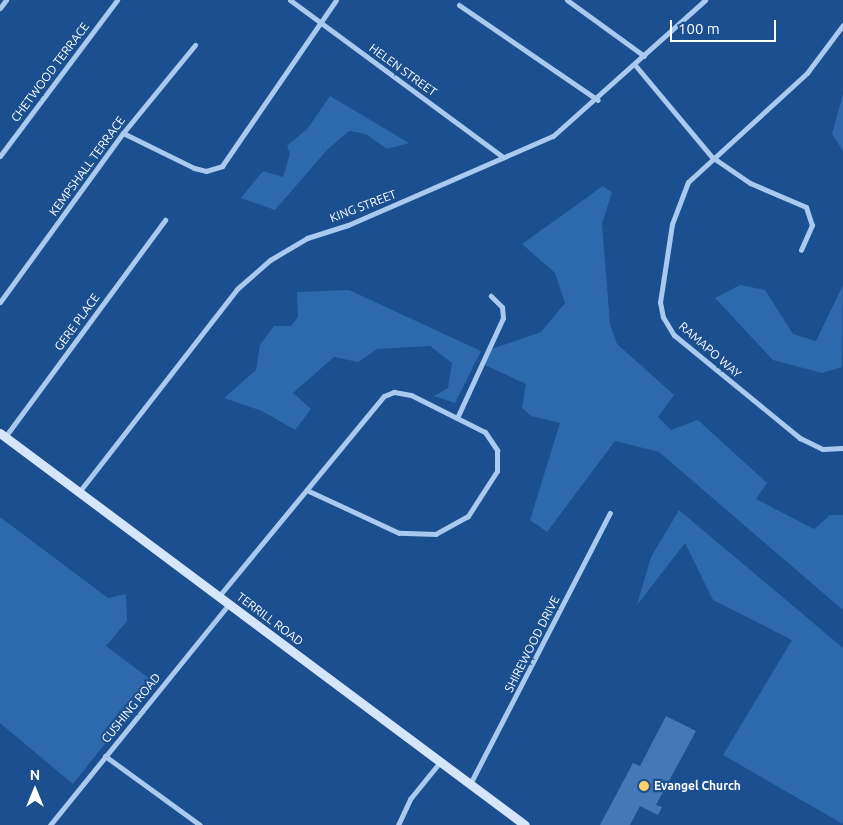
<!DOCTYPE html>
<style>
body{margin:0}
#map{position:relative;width:843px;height:825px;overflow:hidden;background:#1b4f8f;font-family:Ubuntu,sans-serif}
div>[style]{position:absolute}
.green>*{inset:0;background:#2e69ad}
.building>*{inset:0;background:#4478b7}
.street>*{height:5px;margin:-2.5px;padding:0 2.5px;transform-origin:2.5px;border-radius:2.5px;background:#a9c9ee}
.secondary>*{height:9px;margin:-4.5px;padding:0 4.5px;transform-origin:4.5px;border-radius:4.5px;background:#d6e6fa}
.dots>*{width:14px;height:14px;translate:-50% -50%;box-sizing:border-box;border:2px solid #1b4f8f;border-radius:50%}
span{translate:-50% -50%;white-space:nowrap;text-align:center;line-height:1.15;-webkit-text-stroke:4.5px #1b4f8f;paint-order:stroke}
.street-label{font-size:12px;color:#fff}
.poi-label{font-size:12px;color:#fff;font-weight:700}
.left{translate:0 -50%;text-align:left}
.north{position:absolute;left:10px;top:765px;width:50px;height:50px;-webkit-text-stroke:4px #1b4f8f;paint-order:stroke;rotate:0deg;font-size:14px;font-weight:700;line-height:20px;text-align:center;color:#fff}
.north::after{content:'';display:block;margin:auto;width:18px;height:22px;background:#fff;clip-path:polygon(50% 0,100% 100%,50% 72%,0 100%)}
.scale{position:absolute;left:670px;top:20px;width:106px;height:22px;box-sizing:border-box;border:2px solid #fff;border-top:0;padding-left:6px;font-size:15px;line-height:18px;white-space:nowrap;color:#fff;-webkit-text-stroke:4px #1b4f8f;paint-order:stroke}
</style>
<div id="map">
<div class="green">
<i style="clip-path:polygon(843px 94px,843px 151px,832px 134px)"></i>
<i style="clip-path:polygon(330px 96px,409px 143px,387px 149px,366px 134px,349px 131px,327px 150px,275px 210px,241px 198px,263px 171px,283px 177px,290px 154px,287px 146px,308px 128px)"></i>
<i style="clip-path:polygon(603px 186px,612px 192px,602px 224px,610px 324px,617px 344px,674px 395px,658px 417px,671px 430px,698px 420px,767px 483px,756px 499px,814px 529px,830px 515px,843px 515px,843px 610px,659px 452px,615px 441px,547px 532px,530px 520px,560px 423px,531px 416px,522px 408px,526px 384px,483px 364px,489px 350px,541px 332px,565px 303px,555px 273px,522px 244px)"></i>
<i style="clip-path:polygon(740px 285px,765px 290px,793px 334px,816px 341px,843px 285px,842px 367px,822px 373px,773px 360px,715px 298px)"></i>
<i style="clip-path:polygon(349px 290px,481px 351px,455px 403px,434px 396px,448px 388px,452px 363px,430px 346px,377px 349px,358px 362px,334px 357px,293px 393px,311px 409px,295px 430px,262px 411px,224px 398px,256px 370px,260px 345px,274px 326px,291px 326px,298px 317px,297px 292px)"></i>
<i style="clip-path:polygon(679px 510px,843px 648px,843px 824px,723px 755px,792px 640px,713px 600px,685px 543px,637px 605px,651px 557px)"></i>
<i style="clip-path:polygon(0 517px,108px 598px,126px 594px,127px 621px,106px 646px,154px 682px,73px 784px,0 723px)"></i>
</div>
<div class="building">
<i style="clip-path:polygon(666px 716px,696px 731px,656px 805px,662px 807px,658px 815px,640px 806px,630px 825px,600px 825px,633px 763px,640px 766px)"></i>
</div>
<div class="street">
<i style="left:290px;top:0;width:265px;rotate:36.4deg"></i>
<i style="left:567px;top:0;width:95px;rotate:36deg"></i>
<i style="left:459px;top:5px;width:168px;rotate:34.4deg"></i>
<i style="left:0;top:8px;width:10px;rotate:-53deg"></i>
<i style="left:843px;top:25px;width:60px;rotate:126.9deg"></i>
<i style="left:807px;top:73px;width:161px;rotate:137.5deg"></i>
<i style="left:688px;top:182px;width:45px;rotate:110.9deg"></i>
<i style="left:672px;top:224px;width:79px;rotate:98.7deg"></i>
<i style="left:660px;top:302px;width:15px;rotate:79deg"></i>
<i style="left:663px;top:317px;width:21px;rotate:59deg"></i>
<i style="left:674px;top:335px;width:163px;rotate:39.3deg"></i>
<i style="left:800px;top:438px;width:25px;rotate:26deg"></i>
<i style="left:823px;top:449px;width:20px;rotate:-3deg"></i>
<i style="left:635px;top:65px;width:120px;rotate:50.1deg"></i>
<i style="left:712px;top:157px;width:46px;rotate:34.4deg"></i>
<i style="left:750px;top:183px;width:61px;rotate:23.2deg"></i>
<i style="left:806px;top:207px;width:19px;rotate:72deg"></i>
<i style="left:812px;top:225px;width:27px;rotate:114deg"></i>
<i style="left:123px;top:133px;width:79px;rotate:26.2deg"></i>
<i style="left:194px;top:168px;width:12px;rotate:14deg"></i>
<i style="left:206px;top:171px;width:17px;rotate:-17deg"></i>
<i style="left:222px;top:166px;width:201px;rotate:-55.5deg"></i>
<i style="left:0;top:156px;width:195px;rotate:-53.1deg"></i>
<i style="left:0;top:302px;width:209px;rotate:-54deg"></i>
<i style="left:123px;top:133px;width:114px;rotate:-50.7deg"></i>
<i style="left:457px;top:418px;width:110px;rotate:-65.3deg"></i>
<i style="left:503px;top:318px;width:11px;rotate:-95deg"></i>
<i style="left:502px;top:307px;width:16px;rotate:-135deg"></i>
<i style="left:5px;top:437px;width:270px;rotate:-53.6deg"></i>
<i style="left:79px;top:492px;width:257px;rotate:-52.1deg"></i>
<i style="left:237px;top:289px;width:44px;rotate:-41.3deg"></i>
<i style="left:270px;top:260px;width:43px;rotate:-30.7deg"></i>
<i style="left:307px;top:238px;width:43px;rotate:-17.6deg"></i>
<i style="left:348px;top:225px;width:223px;rotate:-23.5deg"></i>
<i style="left:553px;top:136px;width:204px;rotate:-41.8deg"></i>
<i style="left:219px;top:596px;width:259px;rotate:-50.5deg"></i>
<i style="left:384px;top:396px;width:11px;rotate:-22deg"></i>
<i style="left:394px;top:392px;width:17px;rotate:10deg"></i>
<i style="left:411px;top:395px;width:83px;rotate:26.6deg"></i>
<i style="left:485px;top:432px;width:22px;rotate:56deg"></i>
<i style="left:497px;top:450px;width:21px;rotate:90deg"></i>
<i style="left:497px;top:471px;width:54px;rotate:122.8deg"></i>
<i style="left:468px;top:516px;width:37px;rotate:151deg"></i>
<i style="left:436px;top:534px;width:37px;rotate:-178deg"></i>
<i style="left:399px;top:533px;width:99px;rotate:-155deg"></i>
<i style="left:105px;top:756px;width:117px;rotate:36deg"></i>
<i style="left:470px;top:784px;width:305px;rotate:-62.7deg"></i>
<i style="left:50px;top:825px;width:284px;rotate:-51deg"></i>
<i style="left:398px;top:825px;width:29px;rotate:-65deg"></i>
<i style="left:410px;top:799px;width:48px;rotate:-51deg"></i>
</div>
<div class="secondary">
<i style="left:0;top:433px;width:655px;rotate:36.75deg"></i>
</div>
<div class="dots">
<i style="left:644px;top:786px;background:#ffd166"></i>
</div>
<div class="street-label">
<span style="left:403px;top:70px;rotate:36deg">HELEN STREET</span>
<span style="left:50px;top:72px;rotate:-53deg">CHETWOOD TERRACE</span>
<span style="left:87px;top:166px;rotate:-54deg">KEMPSHALL TERRACE</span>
<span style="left:363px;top:206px;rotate:-21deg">KING STREET</span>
<span style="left:77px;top:322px;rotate:-54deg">GERE PLACE</span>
<span style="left:710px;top:350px;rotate:41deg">RAMAPO WAY</span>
<span style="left:270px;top:619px;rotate:37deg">TERRILL ROAD</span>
<span style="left:532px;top:644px;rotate:-63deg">SHIREWOOD DRIVE</span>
<span style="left:131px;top:708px;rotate:-51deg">CUSHING ROAD</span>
</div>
<div class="poi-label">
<span class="left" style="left:654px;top:786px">Evangel Church</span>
</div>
<div class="north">N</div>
<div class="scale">100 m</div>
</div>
